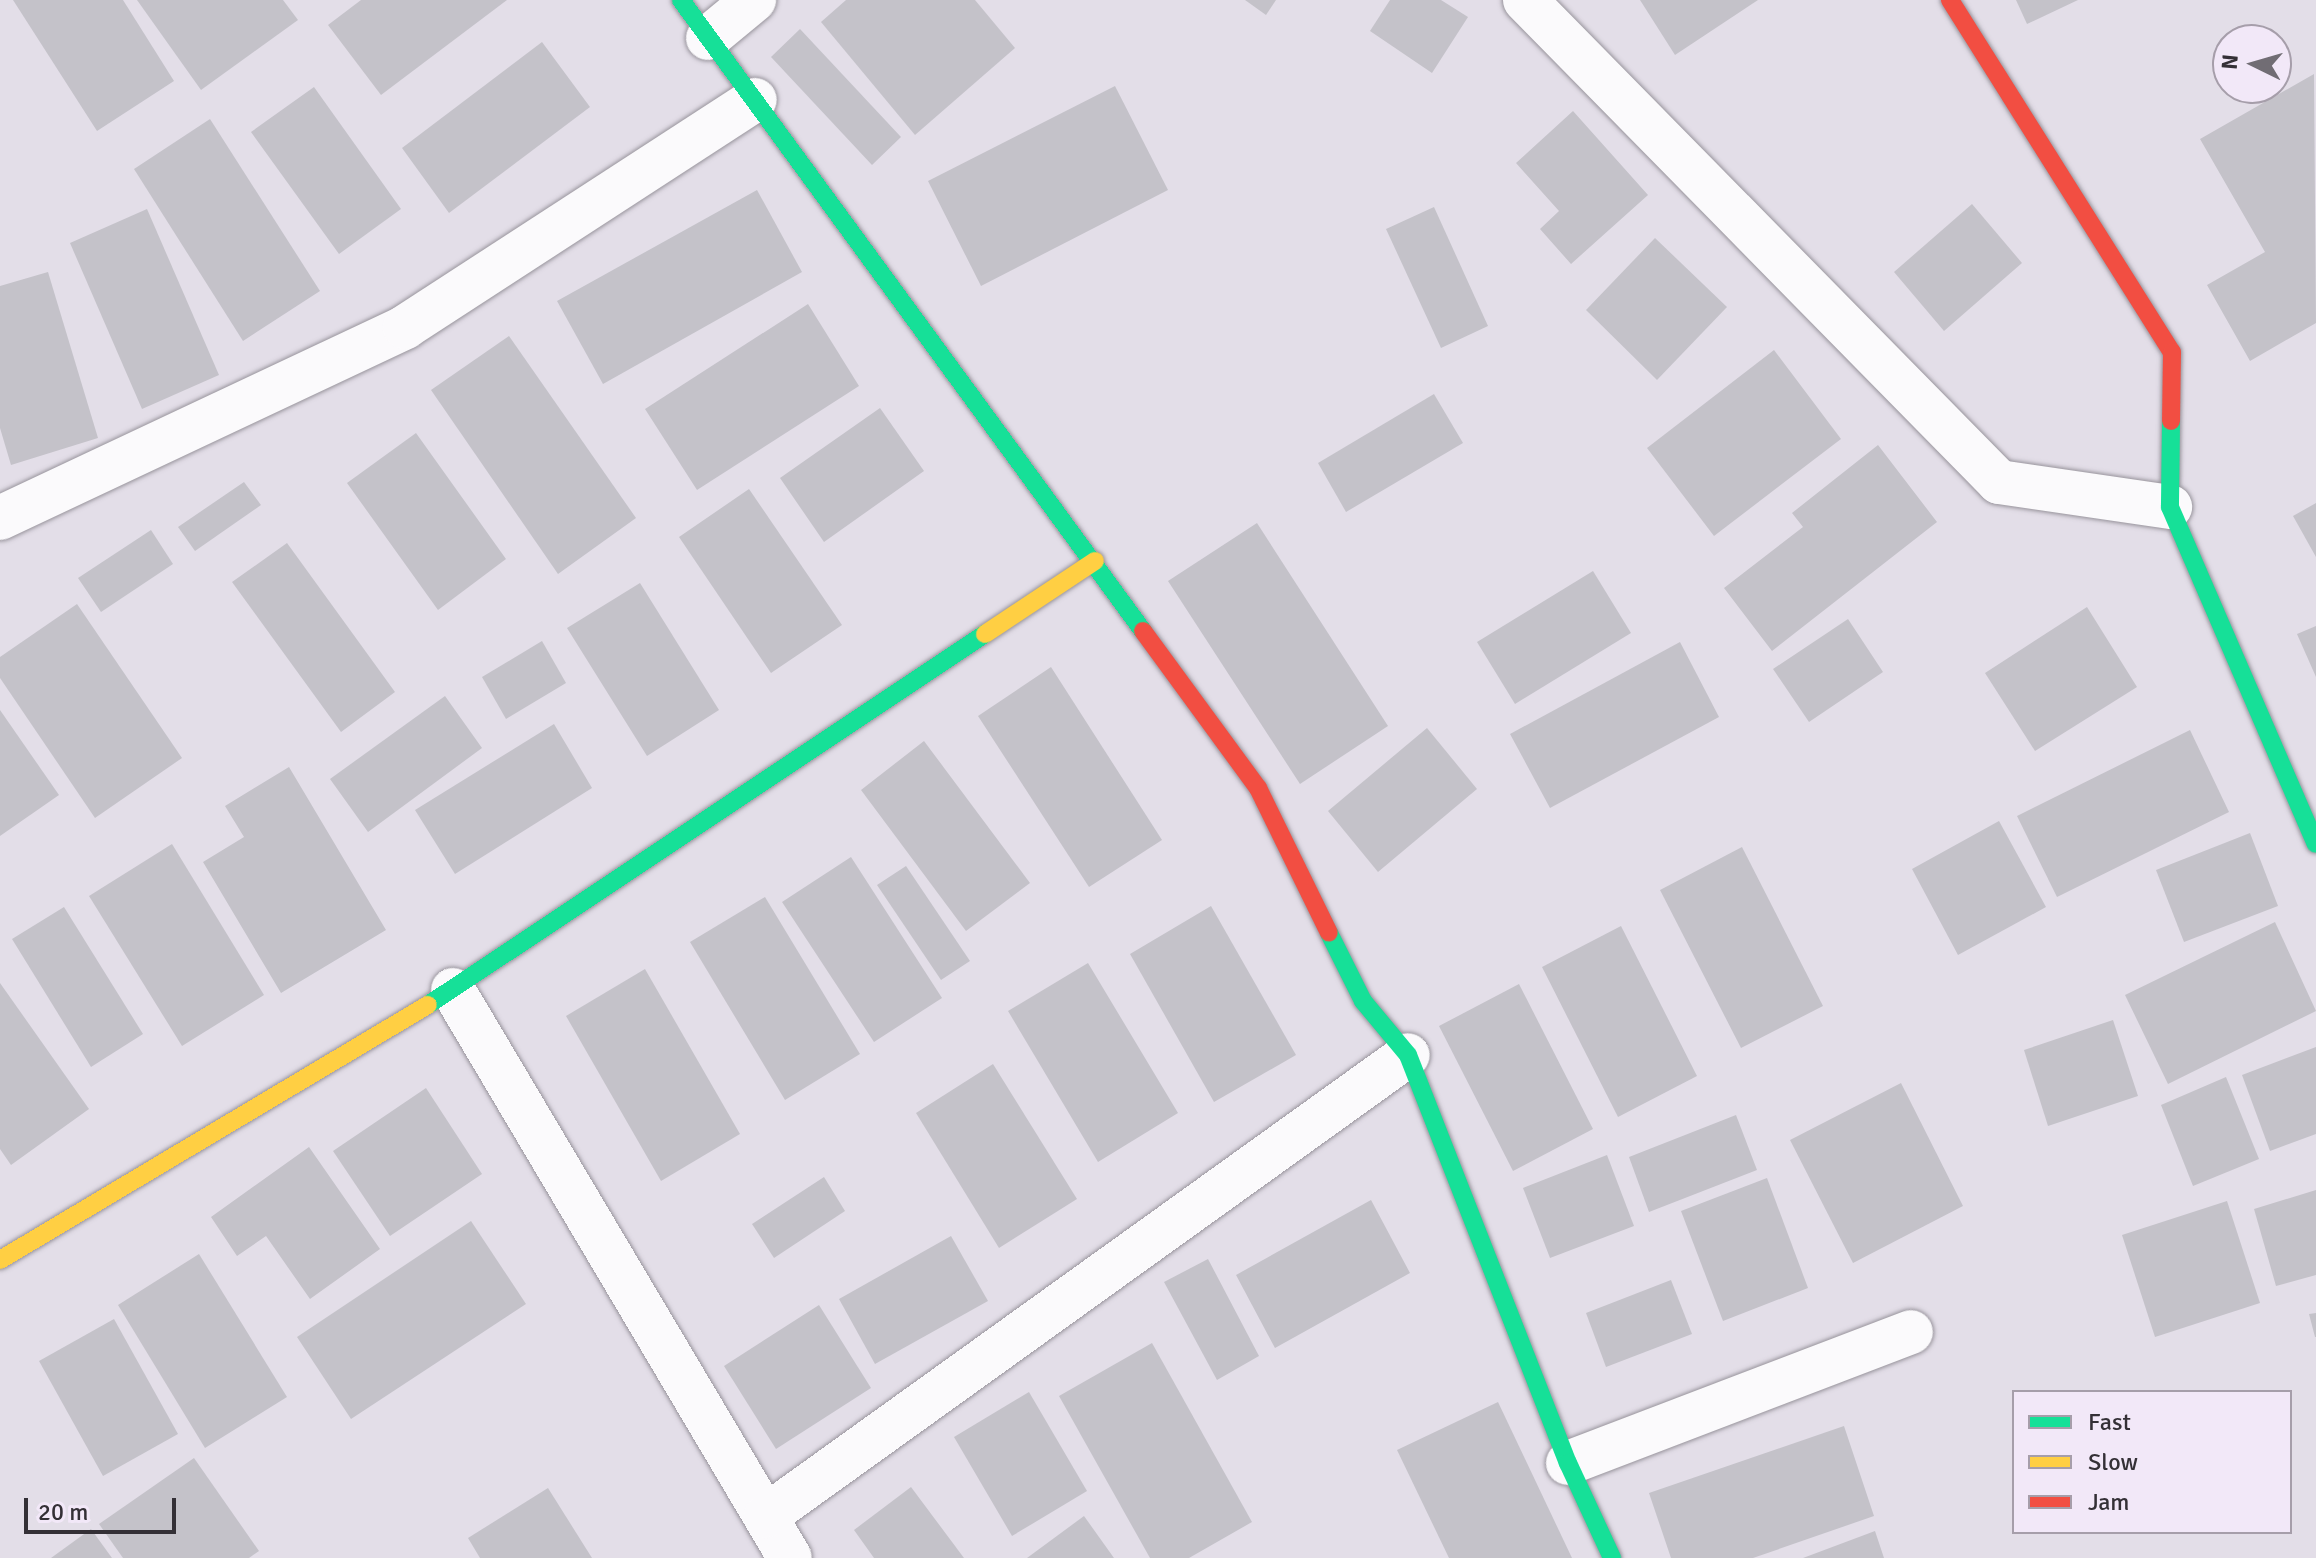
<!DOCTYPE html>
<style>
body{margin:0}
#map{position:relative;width:2316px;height:1558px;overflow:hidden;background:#e3dee8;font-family:Signika,sans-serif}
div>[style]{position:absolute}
.building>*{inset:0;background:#c4c2c9}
.roads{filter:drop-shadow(0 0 2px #98949c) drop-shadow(0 0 2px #98949c)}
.street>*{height:44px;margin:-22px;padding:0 22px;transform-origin:22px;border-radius:22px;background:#fbfafc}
.fast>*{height:18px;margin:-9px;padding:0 9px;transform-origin:9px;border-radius:9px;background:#16e098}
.slow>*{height:18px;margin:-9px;padding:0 9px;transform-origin:9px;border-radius:9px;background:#ffcf43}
.jam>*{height:18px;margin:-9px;padding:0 9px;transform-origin:9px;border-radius:9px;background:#f24e42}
span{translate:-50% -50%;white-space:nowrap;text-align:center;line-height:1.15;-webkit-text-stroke:7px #f2e8f8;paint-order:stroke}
.legend{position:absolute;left:2012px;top:1390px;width:280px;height:144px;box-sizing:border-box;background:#f2e8f8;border:2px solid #a69eaa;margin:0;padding:10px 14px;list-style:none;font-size:24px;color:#343036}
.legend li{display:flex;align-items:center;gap:16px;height:40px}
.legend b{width:40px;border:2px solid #a69eaa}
.north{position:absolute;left:2212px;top:24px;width:80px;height:80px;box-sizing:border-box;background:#f2e8f8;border:2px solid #a69eaa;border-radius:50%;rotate:275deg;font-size:22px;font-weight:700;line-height:32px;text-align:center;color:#343036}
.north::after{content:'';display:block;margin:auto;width:28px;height:36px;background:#716d74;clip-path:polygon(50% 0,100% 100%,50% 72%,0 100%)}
.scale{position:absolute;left:24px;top:1498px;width:152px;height:36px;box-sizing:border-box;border:4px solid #343036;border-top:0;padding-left:10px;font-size:24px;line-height:28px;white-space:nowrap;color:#343036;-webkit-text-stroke:6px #f2e8f8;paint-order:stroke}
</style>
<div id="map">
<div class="building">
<i style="clip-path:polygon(13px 0,123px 0,174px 81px,97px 131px)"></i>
<i style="clip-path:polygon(137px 0,283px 0,298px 20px,201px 90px)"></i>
<i style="clip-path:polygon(361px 0,507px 0,381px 95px,328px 25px)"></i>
<i style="clip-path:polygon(846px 0,975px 0,1015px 48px,915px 135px,821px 22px)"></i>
<i style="clip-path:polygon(1245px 0,1276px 0,1266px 15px)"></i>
<i style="clip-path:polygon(1390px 0,1441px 0,1468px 17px,1432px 73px,1370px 31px)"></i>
<i style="clip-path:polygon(1640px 0,1758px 0,1675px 55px)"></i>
<i style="clip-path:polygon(2016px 0,2078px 0,2027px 24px)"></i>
<i style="clip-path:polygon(800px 29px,901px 137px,872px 165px,771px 57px)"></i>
<i style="clip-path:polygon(542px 42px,590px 107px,449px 213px,402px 148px)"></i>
<i style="clip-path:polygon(2314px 74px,2316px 323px,2250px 361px,2207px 285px,2265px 252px,2200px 139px)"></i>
<i style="clip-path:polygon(1115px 86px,1168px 190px,981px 286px,928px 181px)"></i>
<i style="clip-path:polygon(314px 87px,401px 209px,339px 254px,251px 132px)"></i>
<i style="clip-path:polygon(1573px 111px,1648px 195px,1571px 264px,1540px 229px,1559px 211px,1516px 163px)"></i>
<i style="clip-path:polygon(210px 119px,320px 291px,243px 341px,134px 169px)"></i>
<i style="clip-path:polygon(757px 190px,802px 272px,603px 384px,557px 301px)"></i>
<i style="clip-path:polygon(1972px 204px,2022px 263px,1944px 331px,1894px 272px)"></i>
<i style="clip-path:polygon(1434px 207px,1488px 326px,1441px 348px,1386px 229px)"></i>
<i style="clip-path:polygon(147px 209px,219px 375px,142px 409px,70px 243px)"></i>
<i style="clip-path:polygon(1655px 238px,1727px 307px,1657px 380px,1586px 310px)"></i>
<i style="clip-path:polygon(48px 272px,98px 438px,11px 465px,0 428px,0 286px)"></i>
<i style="clip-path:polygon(808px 304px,859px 386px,697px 490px,645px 409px)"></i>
<i style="clip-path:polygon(509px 336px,636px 518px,558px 574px,431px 390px)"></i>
<i style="clip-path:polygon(1774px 350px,1841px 439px,1714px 536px,1647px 448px)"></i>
<i style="clip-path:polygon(1434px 394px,1463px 443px,1346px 512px,1318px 463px)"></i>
<i style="clip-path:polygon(880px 408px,924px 471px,824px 542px,780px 478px)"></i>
<i style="clip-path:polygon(416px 433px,506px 559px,438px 610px,347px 483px)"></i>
<i style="clip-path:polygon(1878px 445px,1937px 522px,1772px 651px,1724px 588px,1803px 527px,1792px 513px)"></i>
<i style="clip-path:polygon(244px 482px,261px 505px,195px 551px,178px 527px)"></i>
<i style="clip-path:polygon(749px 489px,842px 625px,771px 673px,679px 537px)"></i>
<i style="clip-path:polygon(2316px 503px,2316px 557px,2293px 516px)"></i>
<i style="clip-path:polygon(1257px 523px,1388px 726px,1300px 784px,1168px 581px)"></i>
<i style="clip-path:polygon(151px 530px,173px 564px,101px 612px,78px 578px)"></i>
<i style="clip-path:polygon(287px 543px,395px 692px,341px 732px,232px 582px)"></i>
<i style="clip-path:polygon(1593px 571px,1631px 633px,1515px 704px,1477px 642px)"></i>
<i style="clip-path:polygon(640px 583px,719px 710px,647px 756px,567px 628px)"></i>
<i style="clip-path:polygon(77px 604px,182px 758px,95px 818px,0 678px,0 657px)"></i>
<i style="clip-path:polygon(2087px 607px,2137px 687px,2035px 751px,1985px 673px)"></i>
<i style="clip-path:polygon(1848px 619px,1883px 672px,1809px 722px,1773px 669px)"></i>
<i style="clip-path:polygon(2316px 626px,2316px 677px,2297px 634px)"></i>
<i style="clip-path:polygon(542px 641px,566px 683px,506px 719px,482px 677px)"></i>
<i style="clip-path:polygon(1680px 642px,1719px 717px,1550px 808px,1510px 734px)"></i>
<i style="clip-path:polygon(1051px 667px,1162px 840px,1089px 887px,978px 716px)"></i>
<i style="clip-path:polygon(445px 696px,482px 748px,368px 832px,330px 779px)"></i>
<i style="clip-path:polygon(0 710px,59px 795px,0 836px)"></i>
<i style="clip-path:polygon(554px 724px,592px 788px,455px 874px,415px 810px)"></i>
<i style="clip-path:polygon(1427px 728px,1477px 789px,1378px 872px,1328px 811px)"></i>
<i style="clip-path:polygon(2190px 730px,2229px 812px,2057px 897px,2017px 816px)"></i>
<i style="clip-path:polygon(924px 741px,1030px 883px,966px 931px,861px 790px)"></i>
<i style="clip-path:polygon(289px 767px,386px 930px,281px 993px,203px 862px,244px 837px,225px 806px)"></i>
<i style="clip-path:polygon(1999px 821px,2046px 907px,1958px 955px,1912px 869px)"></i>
<i style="clip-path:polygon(2250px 833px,2278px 906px,2184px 942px,2156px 870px)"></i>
<i style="clip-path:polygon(172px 844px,264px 995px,182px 1046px,89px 896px)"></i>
<i style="clip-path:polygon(1742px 847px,1823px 1006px,1741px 1048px,1660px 890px)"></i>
<i style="clip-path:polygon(851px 857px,942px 998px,874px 1042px,782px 902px)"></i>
<i style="clip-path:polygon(906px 866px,970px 961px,941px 980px,877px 885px)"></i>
<i style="clip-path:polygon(765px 897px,860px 1054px,785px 1100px,690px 942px)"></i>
<i style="clip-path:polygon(1211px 906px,1296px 1055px,1214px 1102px,1130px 954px)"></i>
<i style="clip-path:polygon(64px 907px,143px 1034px,91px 1067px,12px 939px)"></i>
<i style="clip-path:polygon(2275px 922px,2316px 1011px,2168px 1084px,2125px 995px)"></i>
<i style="clip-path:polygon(1621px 926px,1697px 1076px,1618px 1117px,1542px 967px)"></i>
<i style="clip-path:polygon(1088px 963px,1178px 1113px,1098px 1162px,1008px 1011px)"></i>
<i style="clip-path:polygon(645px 969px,740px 1134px,661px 1181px,566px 1016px)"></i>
<i style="clip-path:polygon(0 983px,89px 1109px,11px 1165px,0 1149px)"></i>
<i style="clip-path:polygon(1519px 984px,1593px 1129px,1513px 1171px,1439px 1026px)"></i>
<i style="clip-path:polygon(2113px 1020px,2138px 1096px,2048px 1126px,2024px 1050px)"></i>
<i style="clip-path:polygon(2316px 1047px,2316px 1134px,2270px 1151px,2242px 1075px)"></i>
<i style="clip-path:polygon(993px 1064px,1077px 1199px,999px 1248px,916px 1113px)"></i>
<i style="clip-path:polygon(2226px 1077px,2259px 1159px,2193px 1186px,2161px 1105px)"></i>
<i style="clip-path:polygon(1901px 1083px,1963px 1206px,1853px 1263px,1790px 1140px)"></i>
<i style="clip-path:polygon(426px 1088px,482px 1174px,390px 1236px,333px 1151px)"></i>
<i style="clip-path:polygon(1736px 1115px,1757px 1170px,1649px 1212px,1629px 1157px)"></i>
<i style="clip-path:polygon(309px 1147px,380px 1249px,310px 1299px,266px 1236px,237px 1256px,211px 1217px)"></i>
<i style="clip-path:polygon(1607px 1155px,1634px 1226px,1550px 1258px,1523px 1188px)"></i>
<i style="clip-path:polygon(824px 1177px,845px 1211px,774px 1258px,752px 1224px)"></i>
<i style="clip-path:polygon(1767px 1178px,1808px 1288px,1723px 1321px,1681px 1211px)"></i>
<i style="clip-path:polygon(2316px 1190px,2316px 1275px,2276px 1286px,2254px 1209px)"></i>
<i style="clip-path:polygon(1371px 1200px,1410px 1273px,1275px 1348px,1236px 1275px)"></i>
<i style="clip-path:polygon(2227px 1201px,2260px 1303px,2155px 1337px,2122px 1235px)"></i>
<i style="clip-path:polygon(471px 1221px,526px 1304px,351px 1419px,297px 1337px)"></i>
<i style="clip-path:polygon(951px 1236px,988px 1301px,875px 1364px,839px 1299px)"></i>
<i style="clip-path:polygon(199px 1254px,287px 1397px,205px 1448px,118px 1305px)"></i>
<i style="clip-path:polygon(1208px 1259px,1259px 1356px,1217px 1380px,1164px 1282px)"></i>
<i style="clip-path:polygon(1671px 1280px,1692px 1334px,1606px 1367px,1586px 1313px)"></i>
<i style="clip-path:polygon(819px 1305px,871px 1388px,776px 1449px,724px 1366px)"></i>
<i style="clip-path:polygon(2316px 1313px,2316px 1337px,2315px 1337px,2309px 1314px)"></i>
<i style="clip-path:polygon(114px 1319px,178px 1434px,103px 1476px,39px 1361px)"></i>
<i style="clip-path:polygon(1152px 1343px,1252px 1522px,1189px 1558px,1150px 1558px,1059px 1396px)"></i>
<i style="clip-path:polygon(1029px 1392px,1087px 1491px,1012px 1536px,954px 1437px)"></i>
<i style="clip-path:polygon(1498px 1402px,1572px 1558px,1449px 1558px,1397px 1450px)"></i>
<i style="clip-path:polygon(1844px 1426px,1874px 1516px,1753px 1558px,1671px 1558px,1649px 1493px)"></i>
<i style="clip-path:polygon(194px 1458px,259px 1551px,249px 1558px,123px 1558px,99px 1524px)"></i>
<i style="clip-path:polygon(911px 1487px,964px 1558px,874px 1558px,854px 1530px)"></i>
<i style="clip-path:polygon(548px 1488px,592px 1558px,480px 1558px,468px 1538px)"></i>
<i style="clip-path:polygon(1084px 1516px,1114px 1558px,1027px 1558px)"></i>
<i style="clip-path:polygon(91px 1529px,112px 1558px,51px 1558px)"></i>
<i style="clip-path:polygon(1875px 1531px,1884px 1558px,1803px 1558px)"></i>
</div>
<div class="roads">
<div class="street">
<i style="left:1525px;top:0;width:676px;rotate:45.48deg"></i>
<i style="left:1999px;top:482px;width:173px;rotate:8.3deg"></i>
<i style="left:708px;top:38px;width:60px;rotate:-39.6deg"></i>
<i style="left:0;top:518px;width:448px;rotate:-25.2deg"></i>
<i style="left:405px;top:327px;width:417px;rotate:-33deg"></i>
<i style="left:453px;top:990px;width:660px;rotate:59.32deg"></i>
<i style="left:1568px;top:1463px;width:367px;rotate:-20.9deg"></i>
<i style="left:766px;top:1516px;width:790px;rotate:-35.68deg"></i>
</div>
<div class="fast">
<i style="left:681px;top:0;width:782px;rotate:53.79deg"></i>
<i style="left:2171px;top:421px;width:86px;rotate:90.7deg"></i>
<i style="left:2170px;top:507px;width:367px;rotate:66.6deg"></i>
<i style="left:1329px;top:933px;width:76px;rotate:63.4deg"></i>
<i style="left:1363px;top:1001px;width:70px;rotate:50.2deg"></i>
<i style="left:1408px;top:1055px;width:438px;rotate:68.6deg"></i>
<i style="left:1568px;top:1463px;width:105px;rotate:65.1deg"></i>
<i style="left:428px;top:1005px;width:669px;rotate:-33.67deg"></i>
</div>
<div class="slow">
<i style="left:985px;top:634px;width:132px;rotate:-33.6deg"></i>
<i style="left:0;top:1260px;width:498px;rotate:-30.8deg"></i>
</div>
<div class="jam">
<i style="left:1950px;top:0;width:416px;rotate:57.8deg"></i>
<i style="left:2172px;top:352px;width:69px;rotate:90.8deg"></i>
<i style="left:1143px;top:631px;width:195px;rotate:53.8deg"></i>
<i style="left:1258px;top:788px;width:161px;rotate:63.9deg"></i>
</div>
</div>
<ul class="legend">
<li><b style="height:10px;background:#16e098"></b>Fast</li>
<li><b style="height:10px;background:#ffcf43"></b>Slow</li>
<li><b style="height:10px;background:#f24e42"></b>Jam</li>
</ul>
<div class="north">N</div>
<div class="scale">20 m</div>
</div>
